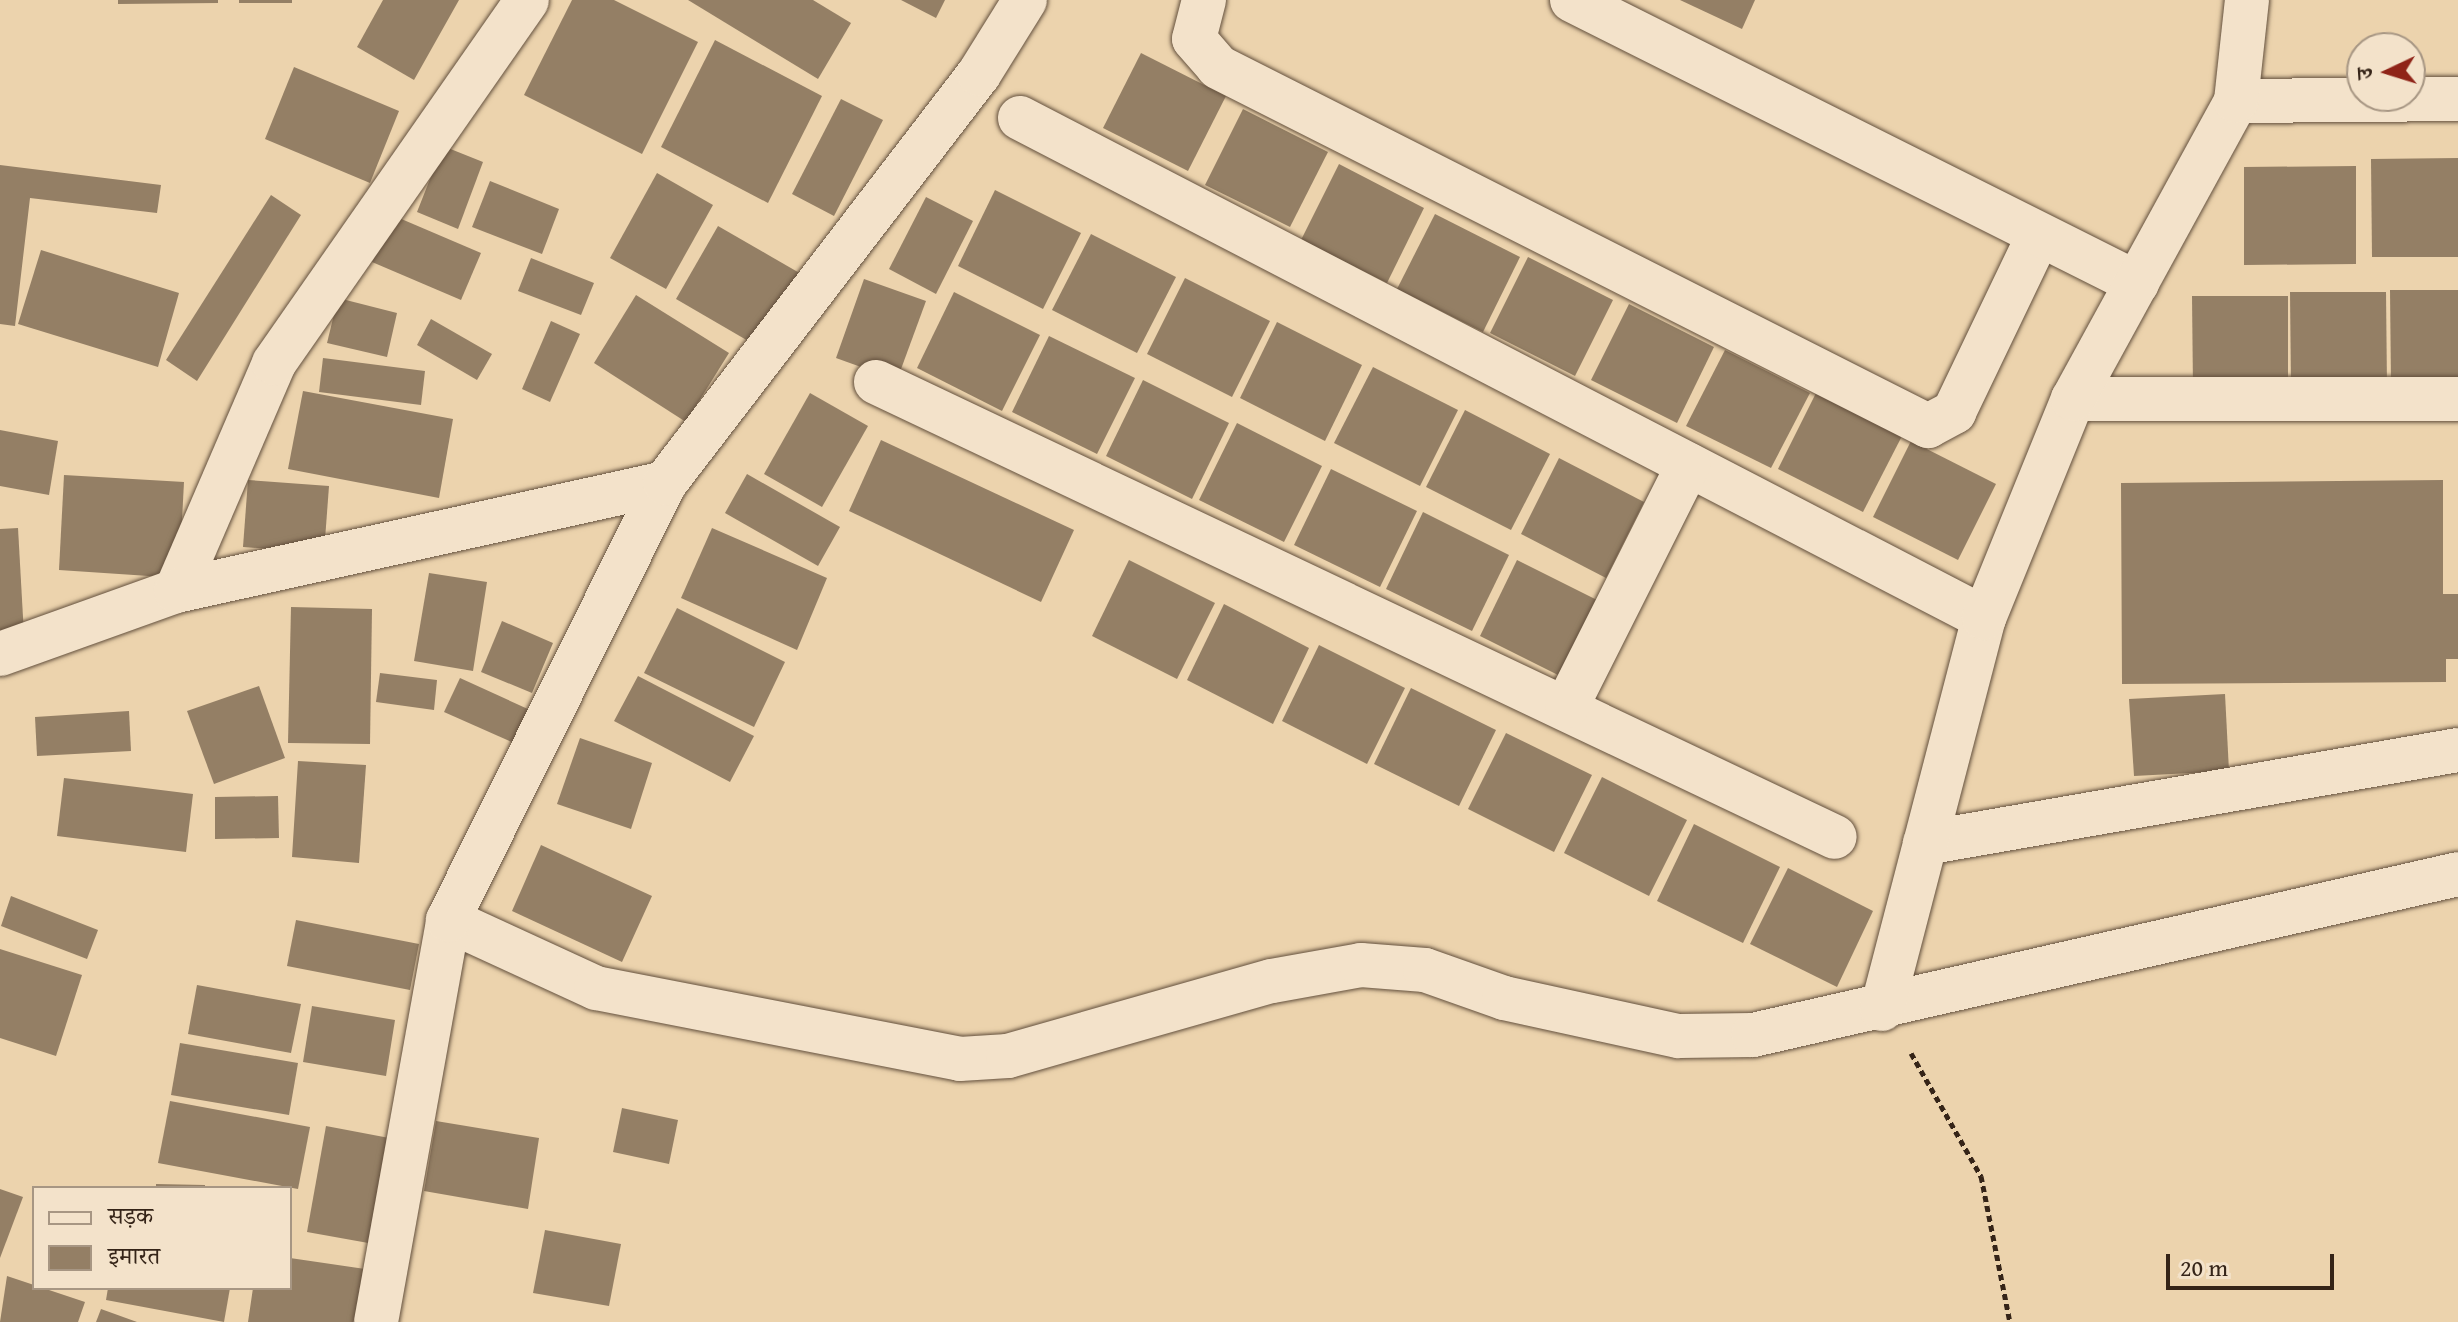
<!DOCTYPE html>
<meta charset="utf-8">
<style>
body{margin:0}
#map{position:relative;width:2458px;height:1322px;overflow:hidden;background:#ecd3ad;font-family:"Gentium Book Plus","Noto Serif Devanagari",serif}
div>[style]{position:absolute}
.building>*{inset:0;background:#947f65}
.path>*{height:5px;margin-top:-2.5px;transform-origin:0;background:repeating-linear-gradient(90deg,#352418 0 6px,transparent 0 10px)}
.roads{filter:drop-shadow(0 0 2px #63503d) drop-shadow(0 0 2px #63503d)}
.minor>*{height:44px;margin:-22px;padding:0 22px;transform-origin:22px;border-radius:22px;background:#f3e2ca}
span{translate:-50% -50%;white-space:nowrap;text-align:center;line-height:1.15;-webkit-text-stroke:6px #f3e2ca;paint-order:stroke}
.legend{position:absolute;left:32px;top:1186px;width:260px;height:104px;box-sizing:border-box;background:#f3e2ca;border:2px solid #a79683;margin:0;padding:10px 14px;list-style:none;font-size:24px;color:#352418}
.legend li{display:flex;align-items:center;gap:16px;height:40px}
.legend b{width:40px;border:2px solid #a79683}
.north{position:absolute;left:2346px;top:32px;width:80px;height:80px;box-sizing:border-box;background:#f3e2ca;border:2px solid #a79683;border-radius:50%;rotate:266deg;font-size:22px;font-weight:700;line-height:32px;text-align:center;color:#352418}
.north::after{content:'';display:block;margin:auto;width:28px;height:36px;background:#8f2418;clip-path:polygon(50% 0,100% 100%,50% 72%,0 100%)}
.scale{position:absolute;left:2166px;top:1254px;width:168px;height:36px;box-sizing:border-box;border:4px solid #352418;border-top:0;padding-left:10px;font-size:24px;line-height:28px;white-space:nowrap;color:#352418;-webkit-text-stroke:6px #f3e2ca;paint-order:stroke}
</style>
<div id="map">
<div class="building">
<i style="clip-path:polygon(118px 0,218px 0,218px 3px,118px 4px)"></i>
<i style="clip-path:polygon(239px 0,292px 0,292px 3px,239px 3px)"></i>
<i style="clip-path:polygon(383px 0,459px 0,414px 80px,357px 47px)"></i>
<i style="clip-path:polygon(572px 0,614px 0,698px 42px,642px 154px,524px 95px)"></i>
<i style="clip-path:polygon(688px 0,813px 0,851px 23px,818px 79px)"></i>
<i style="clip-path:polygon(901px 0,945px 0,936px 18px)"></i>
<i style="clip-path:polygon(1680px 0,1755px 0,1742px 29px)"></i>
<i style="clip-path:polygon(715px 40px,822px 96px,768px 203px,661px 147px)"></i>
<i style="clip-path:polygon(1141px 53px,1226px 96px,1188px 171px,1103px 128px)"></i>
<i style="clip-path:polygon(294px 67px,399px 111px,370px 183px,265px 139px)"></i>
<i style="clip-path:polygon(841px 99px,883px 120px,834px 216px,792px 194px)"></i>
<i style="clip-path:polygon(1243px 109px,1328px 152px,1290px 227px,1205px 185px)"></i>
<i style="clip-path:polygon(443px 146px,483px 162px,458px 229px,417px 212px)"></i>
<i style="clip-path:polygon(2458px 158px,2458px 257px,2372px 257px,2371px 159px)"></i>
<i style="clip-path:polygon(1339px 164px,1424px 208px,1387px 283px,1301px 240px)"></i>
<i style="clip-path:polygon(0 165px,161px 185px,157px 213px,30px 198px,15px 326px,0 324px)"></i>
<i style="clip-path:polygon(2356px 166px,2356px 264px,2244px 265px,2244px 167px)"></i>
<i style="clip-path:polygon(657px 173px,713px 205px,666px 289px,610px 258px)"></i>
<i style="clip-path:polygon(490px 181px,559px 209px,542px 254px,472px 227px)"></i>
<i style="clip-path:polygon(995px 190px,1081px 233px,1043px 309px,958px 266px)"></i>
<i style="clip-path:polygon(271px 195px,301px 215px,197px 381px,166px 360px)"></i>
<i style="clip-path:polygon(926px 197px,973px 221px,936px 294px,889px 269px)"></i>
<i style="clip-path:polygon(1435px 214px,1520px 257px,1483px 332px,1397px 289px)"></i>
<i style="clip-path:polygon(392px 215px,481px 253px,461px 300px,372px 262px)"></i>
<i style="clip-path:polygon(718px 226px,803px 275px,762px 349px,676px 299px)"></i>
<i style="clip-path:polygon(1091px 234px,1176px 277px,1137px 353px,1052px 310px)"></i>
<i style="clip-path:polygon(41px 250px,179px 293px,158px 367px,18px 324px)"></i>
<i style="clip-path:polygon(1528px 257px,1613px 300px,1575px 376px,1490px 333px)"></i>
<i style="clip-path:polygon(531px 258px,594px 283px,581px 315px,518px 291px)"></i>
<i style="clip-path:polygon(1185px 278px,1270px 321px,1232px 397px,1147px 354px)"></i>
<i style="clip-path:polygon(864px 279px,926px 301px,897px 380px,836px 358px)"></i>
<i style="clip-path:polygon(2390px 290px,2458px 290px,2458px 385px,2391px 385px)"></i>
<i style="clip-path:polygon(954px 292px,1040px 335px,1002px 411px,917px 368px)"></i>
<i style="clip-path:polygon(2290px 292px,2386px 292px,2387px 387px,2291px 387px)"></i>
<i style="clip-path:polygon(636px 295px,729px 353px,686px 422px,594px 363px)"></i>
<i style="clip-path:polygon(2192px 296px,2288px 296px,2288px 388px,2193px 389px)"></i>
<i style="clip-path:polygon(338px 298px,397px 313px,387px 357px,327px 343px)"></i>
<i style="clip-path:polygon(1629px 304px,1714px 347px,1677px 423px,1591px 380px)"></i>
<i style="clip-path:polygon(431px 319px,492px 354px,477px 380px,417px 345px)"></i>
<i style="clip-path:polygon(551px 321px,580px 334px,550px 402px,522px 389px)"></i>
<i style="clip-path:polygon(1277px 322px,1362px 365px,1325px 441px,1240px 398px)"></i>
<i style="clip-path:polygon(1049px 336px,1135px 378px,1097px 454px,1012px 412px)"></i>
<i style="clip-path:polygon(1725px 350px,1810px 393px,1771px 468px,1686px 426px)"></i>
<i style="clip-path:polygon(323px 358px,425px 371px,421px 405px,319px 392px)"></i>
<i style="clip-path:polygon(1373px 367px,1458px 410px,1420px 486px,1334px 443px)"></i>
<i style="clip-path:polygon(1143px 380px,1229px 423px,1192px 499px,1106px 456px)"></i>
<i style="clip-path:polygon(303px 391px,453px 419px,439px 498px,288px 469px)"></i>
<i style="clip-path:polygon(810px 393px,868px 426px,822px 507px,764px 474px)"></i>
<i style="clip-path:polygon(1816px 393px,1902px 436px,1863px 512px,1778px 469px)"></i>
<i style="clip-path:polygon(1465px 410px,1550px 454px,1511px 530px,1426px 487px)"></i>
<i style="clip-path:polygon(1237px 423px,1322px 466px,1284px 542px,1199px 500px)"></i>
<i style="clip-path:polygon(0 430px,58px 441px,49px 495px,0 486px)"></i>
<i style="clip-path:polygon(881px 440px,1074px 530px,1041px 602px,849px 511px)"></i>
<i style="clip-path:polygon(1911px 441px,1996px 484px,1958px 560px,1873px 517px)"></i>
<i style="clip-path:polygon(1559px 458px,1644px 502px,1606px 578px,1521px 534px)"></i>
<i style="clip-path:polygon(1331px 469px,1417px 511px,1380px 587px,1294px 545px)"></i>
<i style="clip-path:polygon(747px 474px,840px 527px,818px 566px,725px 513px)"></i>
<i style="clip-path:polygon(64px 475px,184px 482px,179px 578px,59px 570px)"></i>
<i style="clip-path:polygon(248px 480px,329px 486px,324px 553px,243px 547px)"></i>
<i style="clip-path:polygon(2443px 480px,2443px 594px,2458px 594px,2458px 659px,2446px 659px,2446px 682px,2122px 684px,2121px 483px)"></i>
<i style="clip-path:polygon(1423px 512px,1509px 555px,1472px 631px,1386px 589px)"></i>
<i style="clip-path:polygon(18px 528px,24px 635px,0 636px,0 529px)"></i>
<i style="clip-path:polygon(712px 528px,827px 578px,797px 650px,681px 598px)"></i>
<i style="clip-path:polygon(1129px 560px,1215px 603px,1177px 679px,1092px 636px)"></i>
<i style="clip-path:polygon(1517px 560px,1603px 603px,1566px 679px,1480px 636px)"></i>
<i style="clip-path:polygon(429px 573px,487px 582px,473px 671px,414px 661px)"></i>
<i style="clip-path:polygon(1224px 604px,1309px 648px,1273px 724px,1187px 680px)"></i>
<i style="clip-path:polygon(291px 607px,372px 609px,370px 744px,288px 743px)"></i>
<i style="clip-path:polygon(677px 608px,785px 662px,754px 727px,644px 673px)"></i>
<i style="clip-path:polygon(502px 621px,553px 643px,532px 693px,481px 672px)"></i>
<i style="clip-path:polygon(1319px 645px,1405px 688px,1367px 764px,1282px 721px)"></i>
<i style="clip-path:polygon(380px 673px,437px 680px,434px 710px,376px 702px)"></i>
<i style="clip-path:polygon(638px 676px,754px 736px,730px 782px,614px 721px)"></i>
<i style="clip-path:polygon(460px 678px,541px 715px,525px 748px,444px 712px)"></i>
<i style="clip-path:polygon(259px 686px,285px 758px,214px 784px,187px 711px)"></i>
<i style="clip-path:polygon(1411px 688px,1496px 730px,1459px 806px,1374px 764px)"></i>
<i style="clip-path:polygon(2225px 694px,2229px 771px,2134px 776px,2129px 699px)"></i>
<i style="clip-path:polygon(129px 711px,131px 751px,37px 756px,35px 717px)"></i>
<i style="clip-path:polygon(1506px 733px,1592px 775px,1554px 852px,1468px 809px)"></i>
<i style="clip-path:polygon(580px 738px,652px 763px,631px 829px,557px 804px)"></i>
<i style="clip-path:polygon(298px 761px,366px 765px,359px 863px,292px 857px)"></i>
<i style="clip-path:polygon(1602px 777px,1687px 820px,1649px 896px,1564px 853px)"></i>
<i style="clip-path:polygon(64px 778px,193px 794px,186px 852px,57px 836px)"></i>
<i style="clip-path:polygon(278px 796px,279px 838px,215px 839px,215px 797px)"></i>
<i style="clip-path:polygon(1694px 824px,1780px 867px,1743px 943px,1657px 901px)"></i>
<i style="clip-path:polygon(541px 845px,652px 896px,622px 962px,512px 911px)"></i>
<i style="clip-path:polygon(1788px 868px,1873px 911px,1837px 987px,1750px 944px)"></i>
<i style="clip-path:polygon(11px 896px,98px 930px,87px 959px,1px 926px)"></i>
<i style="clip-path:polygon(296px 920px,419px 944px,410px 990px,287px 966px)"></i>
<i style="clip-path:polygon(0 949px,82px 975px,56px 1056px,0 1038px)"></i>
<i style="clip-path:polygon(197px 985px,301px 1004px,291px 1053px,188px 1034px)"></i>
<i style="clip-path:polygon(312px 1006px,395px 1020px,386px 1076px,303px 1062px)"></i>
<i style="clip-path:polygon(180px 1043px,298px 1063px,289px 1115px,171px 1095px)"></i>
<i style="clip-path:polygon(170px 1101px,310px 1127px,298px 1189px,158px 1163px)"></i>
<i style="clip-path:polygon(622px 1108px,678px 1120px,669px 1164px,613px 1152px)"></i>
<i style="clip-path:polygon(436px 1121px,539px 1138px,528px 1209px,424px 1191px)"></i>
<i style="clip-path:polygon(326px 1126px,405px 1141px,385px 1246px,307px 1232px)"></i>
<i style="clip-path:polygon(156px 1184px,205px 1185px,205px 1188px,156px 1188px)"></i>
<i style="clip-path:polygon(0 1189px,23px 1197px,0 1258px)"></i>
<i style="clip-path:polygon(545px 1230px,621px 1244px,609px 1306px,533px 1293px)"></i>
<i style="clip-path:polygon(290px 1258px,365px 1269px,358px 1322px,248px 1322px,253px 1288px,290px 1288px)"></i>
<i style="clip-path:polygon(7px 1276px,85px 1302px,78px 1322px,0 1322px)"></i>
<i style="clip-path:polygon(108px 1288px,230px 1288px,224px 1322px,106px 1300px)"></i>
<i style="clip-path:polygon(101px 1309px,137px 1322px,96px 1322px)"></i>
</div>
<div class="path">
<i style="left:1911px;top:1053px;width:142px;rotate:60.4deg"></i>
<i style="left:1981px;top:1176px;width:149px;rotate:78.8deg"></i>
</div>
<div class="roads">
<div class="minor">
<i style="left:1204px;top:0;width:40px;rotate:104.4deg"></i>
<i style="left:1194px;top:39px;width:37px;rotate:49deg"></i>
<i style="left:1218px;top:67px;width:796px;rotate:26.82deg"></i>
<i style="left:1928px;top:426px;width:30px;rotate:-28deg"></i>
<i style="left:1954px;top:412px;width:194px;rotate:-64.4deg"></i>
<i style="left:1572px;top:0;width:632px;rotate:26.61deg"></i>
<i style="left:2236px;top:101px;width:222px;rotate:-0.5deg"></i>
<i style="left:1020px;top:118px;width:1086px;rotate:27.41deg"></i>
<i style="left:876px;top:382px;width:1061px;rotate:25.38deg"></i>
<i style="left:2073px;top:399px;width:385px"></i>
<i style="left:176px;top:591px;width:248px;rotate:-66.7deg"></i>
<i style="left:274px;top:363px;width:442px;rotate:-55.1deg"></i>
<i style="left:0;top:654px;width:187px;rotate:-19.7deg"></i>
<i style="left:176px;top:591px;width:501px;rotate:-12.45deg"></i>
<i style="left:1567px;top:706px;width:270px;rotate:-63.3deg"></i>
<i style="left:1925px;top:843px;width:541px;rotate:-9.9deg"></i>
<i style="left:448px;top:920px;width:163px;rotate:24.7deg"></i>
<i style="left:596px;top:988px;width:371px;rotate:11deg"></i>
<i style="left:960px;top:1059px;width:48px;rotate:-3.6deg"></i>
<i style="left:1008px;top:1056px;width:274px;rotate:-15.9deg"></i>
<i style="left:1272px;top:981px;width:90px;rotate:-10.2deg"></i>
<i style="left:1361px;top:965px;width:64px;rotate:4.5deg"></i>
<i style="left:1425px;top:970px;width:84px;rotate:19.5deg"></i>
<i style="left:1504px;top:998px;width:179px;rotate:12.3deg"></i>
<i style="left:1679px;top:1036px;width:74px;rotate:-0.8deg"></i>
<i style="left:1753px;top:1035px;width:723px;rotate:-12.86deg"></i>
<i style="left:1882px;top:1009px;width:404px;rotate:-75.4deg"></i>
<i style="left:1984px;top:618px;width:236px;rotate:-67.9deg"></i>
<i style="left:2073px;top:399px;width:340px;rotate:-61.3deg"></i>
<i style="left:2236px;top:101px;width:102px;rotate:-83.8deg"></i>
<i style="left:376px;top:1322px;width:408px;rotate:-79.8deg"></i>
<i style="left:448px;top:920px;width:488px;rotate:-63.6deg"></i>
<i style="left:665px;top:483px;width:516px;rotate:-52.49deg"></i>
<i style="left:979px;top:74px;width:87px;rotate:-58.1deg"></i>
</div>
</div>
<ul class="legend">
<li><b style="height:10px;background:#f3e2ca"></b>सड़क</li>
<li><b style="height:22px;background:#947f65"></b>इमारत</li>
</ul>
<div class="north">उ</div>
<div class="scale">20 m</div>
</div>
